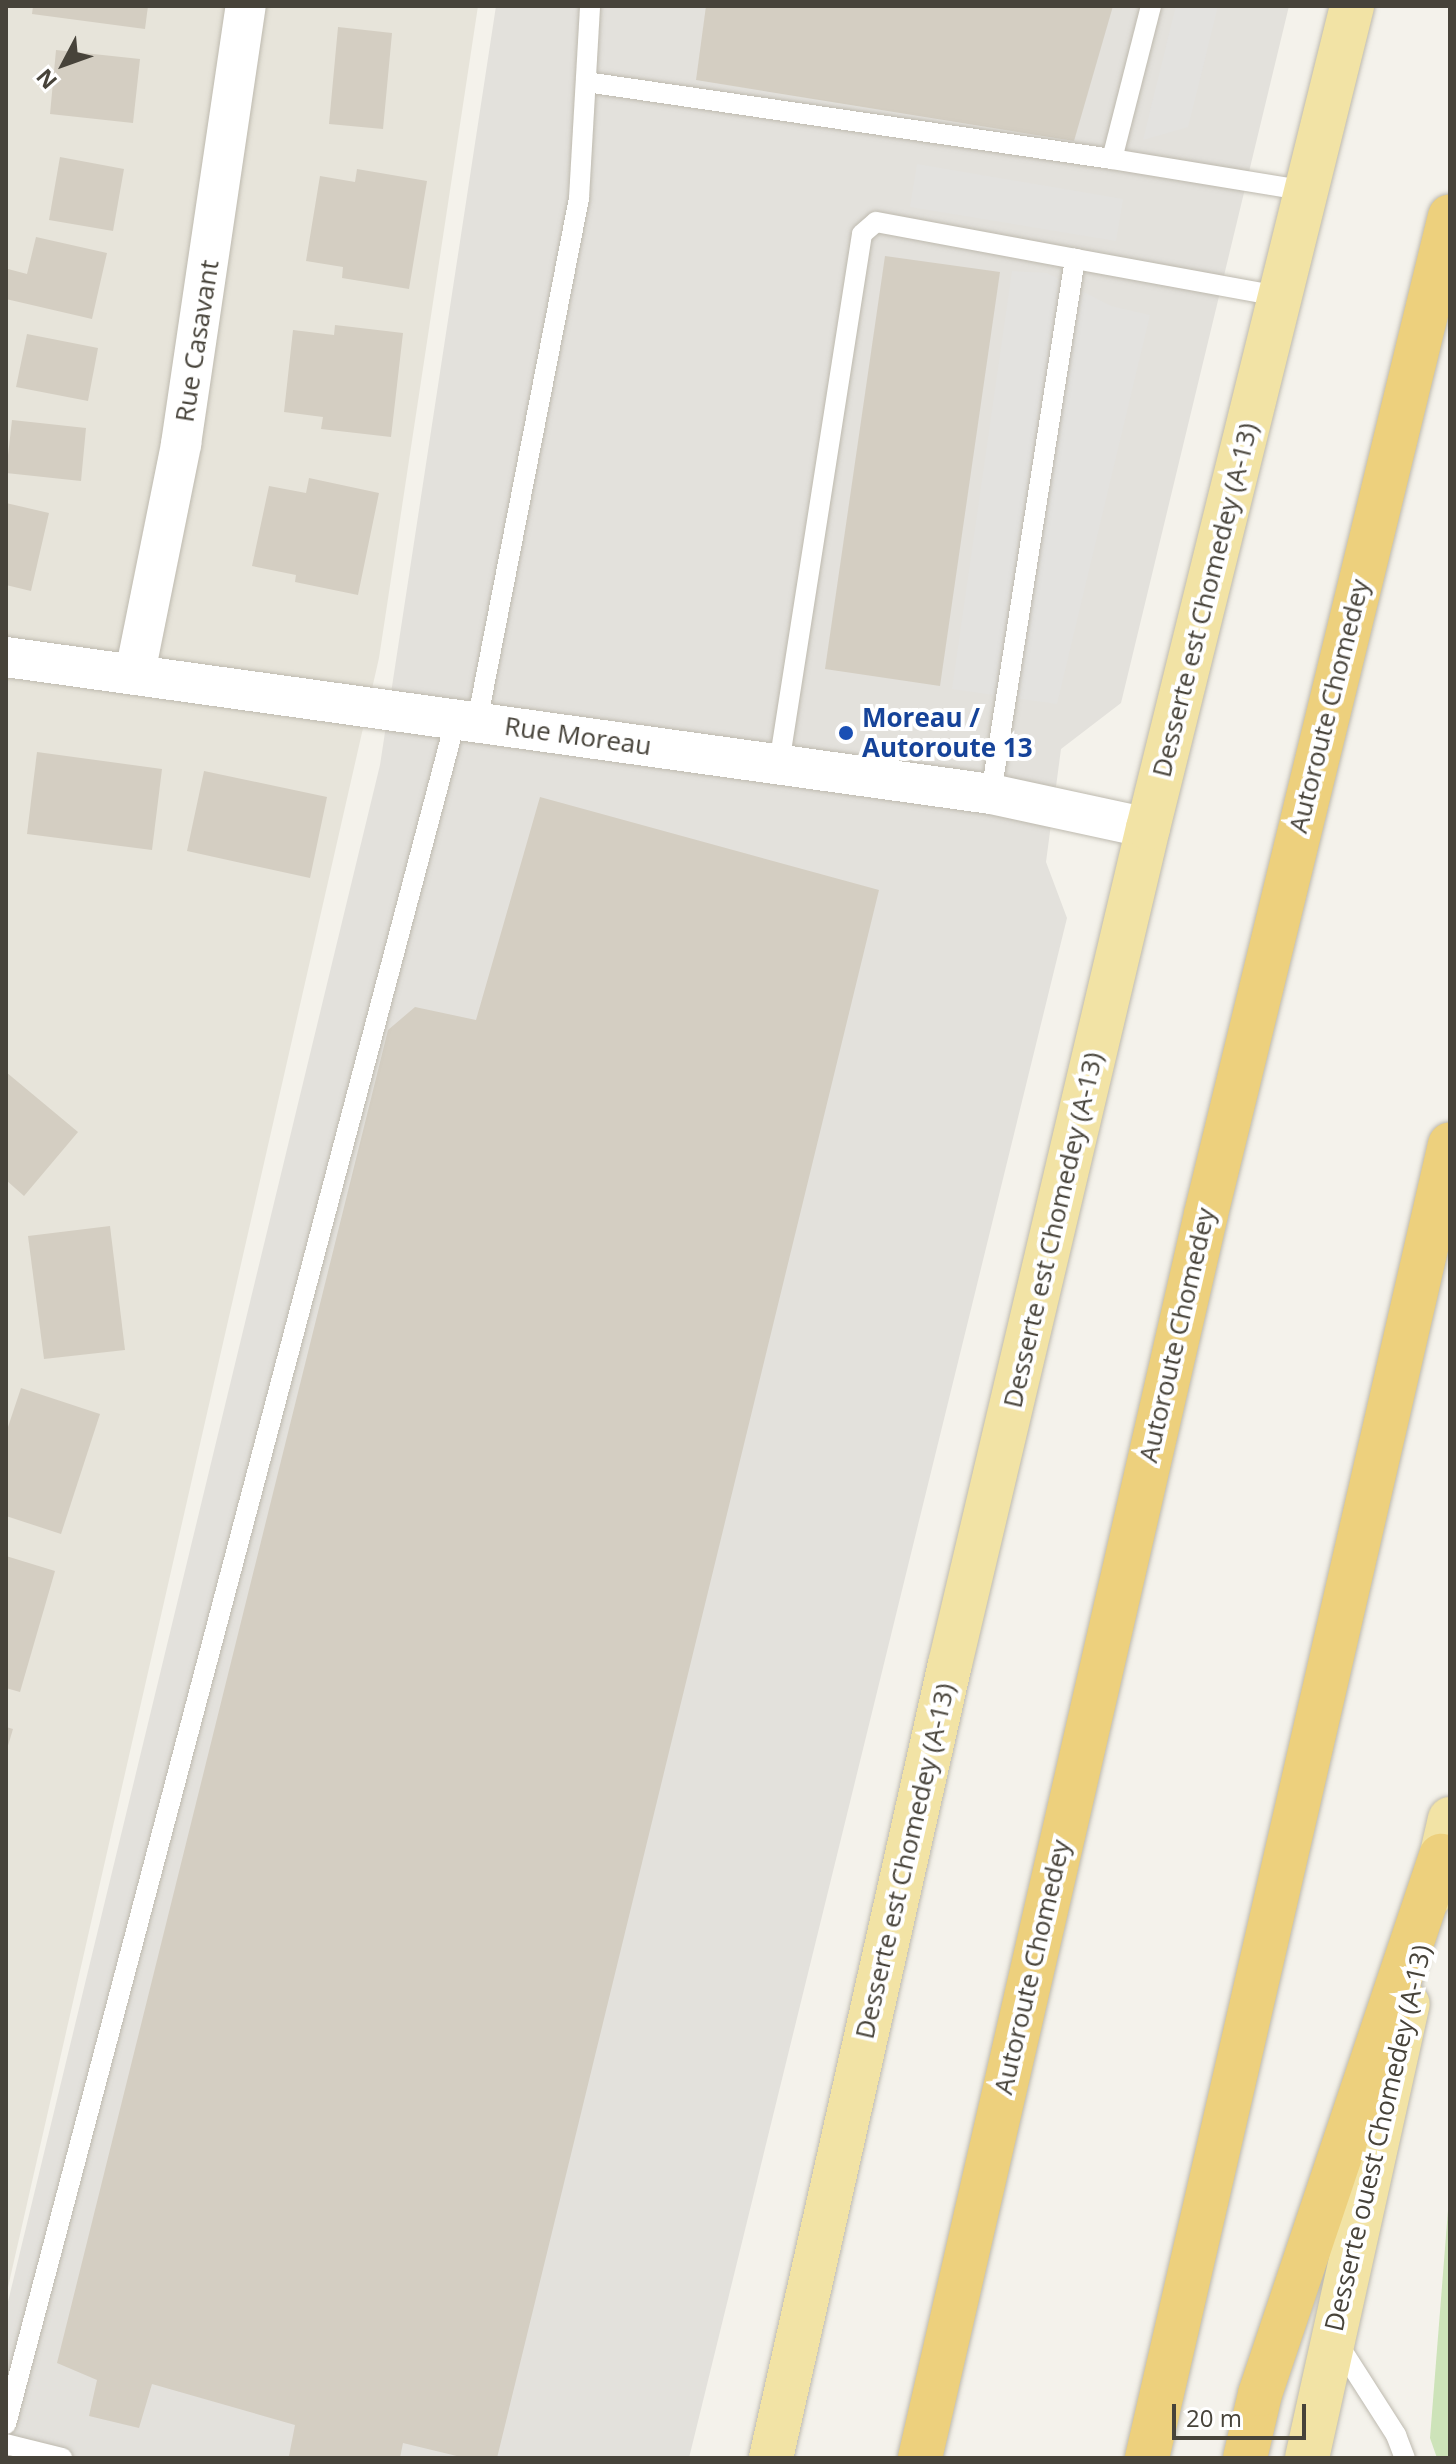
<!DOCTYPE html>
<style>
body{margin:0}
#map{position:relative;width:1456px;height:2464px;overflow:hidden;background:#f4f2eb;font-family:"Open Sans",sans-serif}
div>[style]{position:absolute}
.residential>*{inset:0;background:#e7e4da}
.industrial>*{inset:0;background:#e3e1dc}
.green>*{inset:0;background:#cde3b9}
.parking>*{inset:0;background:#e3e2df}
.building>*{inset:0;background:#d4cec2}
.roads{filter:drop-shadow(0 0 2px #bebaaf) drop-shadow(0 0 2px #bebaaf)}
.lane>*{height:20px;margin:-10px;padding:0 10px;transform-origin:10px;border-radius:10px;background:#fff}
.street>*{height:40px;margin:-20px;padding:0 20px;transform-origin:20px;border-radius:20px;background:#fff}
.primary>*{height:44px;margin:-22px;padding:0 22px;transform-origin:22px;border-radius:22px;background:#f2e3a5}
.highway>*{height:44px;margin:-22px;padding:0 22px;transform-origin:22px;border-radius:22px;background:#edd07d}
.dots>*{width:22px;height:22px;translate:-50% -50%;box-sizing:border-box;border:4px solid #fff;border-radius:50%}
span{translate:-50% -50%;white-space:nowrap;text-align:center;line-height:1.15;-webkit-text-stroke:8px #fff;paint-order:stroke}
.street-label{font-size:26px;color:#47433a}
.transit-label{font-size:26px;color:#164399;font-weight:700}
.left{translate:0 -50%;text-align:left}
.frame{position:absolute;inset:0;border:8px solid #47433a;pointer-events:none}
.north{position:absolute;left:24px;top:24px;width:80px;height:80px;-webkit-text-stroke:6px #fff;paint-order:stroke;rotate:229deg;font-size:22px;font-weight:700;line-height:32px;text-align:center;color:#47433a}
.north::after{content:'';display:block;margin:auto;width:28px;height:36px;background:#47433a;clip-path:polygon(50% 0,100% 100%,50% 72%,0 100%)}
.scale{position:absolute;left:1172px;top:2404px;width:134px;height:36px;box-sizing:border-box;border:4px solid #47433a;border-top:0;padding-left:10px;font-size:24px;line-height:28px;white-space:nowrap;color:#47433a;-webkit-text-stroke:6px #fff;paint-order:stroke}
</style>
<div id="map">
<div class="residential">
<i style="clip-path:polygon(6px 6px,478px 6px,379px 658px,6px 2296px)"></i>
</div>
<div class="industrial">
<i style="clip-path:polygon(496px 6px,1289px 6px,1121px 703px,1061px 749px,1046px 862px,1067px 918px,689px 2458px,6px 2458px,6px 2310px,380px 765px)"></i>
</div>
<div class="green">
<i style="clip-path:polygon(1450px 2185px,1450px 2458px,1437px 2458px,1430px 2438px)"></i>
</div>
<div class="parking">
<i style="clip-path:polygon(1176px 6px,1218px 6px,1188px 127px,1143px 140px)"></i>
<i style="clip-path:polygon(917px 164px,1123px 199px,1116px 241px,910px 207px)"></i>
<i style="clip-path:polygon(1012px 271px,1047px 273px,1111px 306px,1150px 315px,1057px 704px,952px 689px)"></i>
</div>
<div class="building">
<i style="clip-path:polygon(33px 6px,148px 6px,145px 29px,32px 14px)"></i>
<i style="clip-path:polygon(706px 6px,1113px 6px,1074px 141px,696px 80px)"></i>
<i style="clip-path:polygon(338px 27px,392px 33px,383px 129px,329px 124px)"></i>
<i style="clip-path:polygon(56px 50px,140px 59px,133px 123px,50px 114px)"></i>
<i style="clip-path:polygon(60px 157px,124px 169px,113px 231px,49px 220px)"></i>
<i style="clip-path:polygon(357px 169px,427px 181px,409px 289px,342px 278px,343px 267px,306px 261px,320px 176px,355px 182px)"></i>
<i style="clip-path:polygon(36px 237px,107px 253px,92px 319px,6px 299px,8px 269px,27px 274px)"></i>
<i style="clip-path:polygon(885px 256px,1000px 272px,940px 686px,825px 669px)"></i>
<i style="clip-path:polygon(335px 325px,403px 333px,391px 437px,321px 429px,323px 417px,284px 412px,293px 330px,334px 335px)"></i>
<i style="clip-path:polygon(27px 334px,98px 348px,88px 401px,16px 387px)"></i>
<i style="clip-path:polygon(12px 420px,86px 428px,81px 481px,6px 473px)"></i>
<i style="clip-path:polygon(309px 478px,379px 493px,358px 595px,295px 582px,296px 575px,252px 566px,269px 486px,306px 493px)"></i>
<i style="clip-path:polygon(6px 503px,49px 513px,31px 591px,6px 585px)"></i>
<i style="clip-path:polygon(37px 752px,162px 769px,152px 850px,27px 834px)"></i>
<i style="clip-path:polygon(204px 771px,327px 797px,310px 878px,187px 851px)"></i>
<i style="clip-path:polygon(540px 797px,879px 890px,497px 2458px,465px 2458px,403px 2443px,400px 2458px,296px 2458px,289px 2456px,295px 2425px,152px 2384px,139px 2428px,89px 2416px,97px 2380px,57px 2363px,388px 1030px,415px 1007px,476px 1020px)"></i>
<i style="clip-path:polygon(6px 1072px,78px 1132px,24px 1196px,6px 1180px)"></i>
<i style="clip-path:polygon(110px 1226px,125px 1350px,44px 1359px,28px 1236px)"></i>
<i style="clip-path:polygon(21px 1388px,100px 1414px,61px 1534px,6px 1516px,6px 1433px)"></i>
<i style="clip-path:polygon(6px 1556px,55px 1571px,20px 1692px,6px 1688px)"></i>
<i style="clip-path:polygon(6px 1727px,13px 1729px,7px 1749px,6px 1749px)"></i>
</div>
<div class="roads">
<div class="lane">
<i style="left:1151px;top:6px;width:158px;rotate:104.3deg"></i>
<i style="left:1112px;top:159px;width:198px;rotate:9.3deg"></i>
<i style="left:586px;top:82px;width:532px;rotate:8.33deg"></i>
<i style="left:477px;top:722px;width:534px;rotate:-78.98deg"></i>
<i style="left:579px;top:198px;width:192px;rotate:-86.7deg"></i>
<i style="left:779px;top:764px;width:536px;rotate:-81.1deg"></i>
<i style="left:862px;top:234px;width:18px;rotate:-41deg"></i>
<i style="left:876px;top:222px;width:202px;rotate:10.5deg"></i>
<i style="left:991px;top:794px;width:542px;rotate:-81.08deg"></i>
<i style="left:1075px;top:259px;width:207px;rotate:10.3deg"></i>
<i style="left:1336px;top:2341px;width:112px;rotate:57.4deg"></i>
<i style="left:1396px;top:2435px;width:25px;rotate:69deg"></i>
<i style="left:6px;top:2424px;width:1763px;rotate:-75.22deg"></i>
<i style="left:6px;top:2444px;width:58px;rotate:14deg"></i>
</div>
<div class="street">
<i style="left:6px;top:657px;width:994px;rotate:7.92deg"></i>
<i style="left:991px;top:794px;width:161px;rotate:12.2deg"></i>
<i style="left:135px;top:673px;width:234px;rotate:-78.6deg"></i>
<i style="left:181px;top:444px;width:443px;rotate:-81.6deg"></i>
</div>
<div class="primary">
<i style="left:1433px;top:1893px;width:76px;rotate:-77.1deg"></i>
<i style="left:771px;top:2458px;width:814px;rotate:-77.3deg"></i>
<i style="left:950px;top:1664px;width:859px;rotate:-76.68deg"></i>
<i style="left:1148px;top:828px;width:847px;rotate:-76.06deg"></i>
<i style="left:1307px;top:2458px;width:465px;rotate:-77.5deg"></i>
</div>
<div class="highway">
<i style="left:920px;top:2458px;width:1276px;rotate:-77.05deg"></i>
<i style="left:1206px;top:1214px;width:1027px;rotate:-76.26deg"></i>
<i style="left:1147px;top:2458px;width:1348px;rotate:-77.01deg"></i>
<i style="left:1245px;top:2458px;width:66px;rotate:-76.8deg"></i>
<i style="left:1260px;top:2394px;width:568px;rotate:-71.41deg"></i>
</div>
</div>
<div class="dots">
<i style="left:846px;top:733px;background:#1a4fb4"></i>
</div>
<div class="street-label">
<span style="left:197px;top:341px;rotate:-81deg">Rue Casavant</span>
<span style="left:1205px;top:600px;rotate:-76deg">Desserte est Chomedey (A-13)</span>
<span style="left:1329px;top:706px;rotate:-76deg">Autoroute Chomedey</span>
<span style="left:578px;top:736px;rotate:8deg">Rue Moreau</span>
<span style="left:1053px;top:1230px;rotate:-77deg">Desserte est Chomedey (A-13)</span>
<span style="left:1177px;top:1335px;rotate:-77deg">Autoroute Chomedey</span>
<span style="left:905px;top:1861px;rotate:-77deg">Desserte est Chomedey (A-13)</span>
<span style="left:1032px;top:1967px;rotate:-77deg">Autoroute Chomedey</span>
<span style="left:1378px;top:2138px;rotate:-77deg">Desserte ouest Chomedey (A-13)</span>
</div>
<div class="transit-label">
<span class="left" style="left:862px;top:733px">Moreau /<br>Autoroute 13</span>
</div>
<div class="frame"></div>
<div class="north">N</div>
<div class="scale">20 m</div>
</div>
